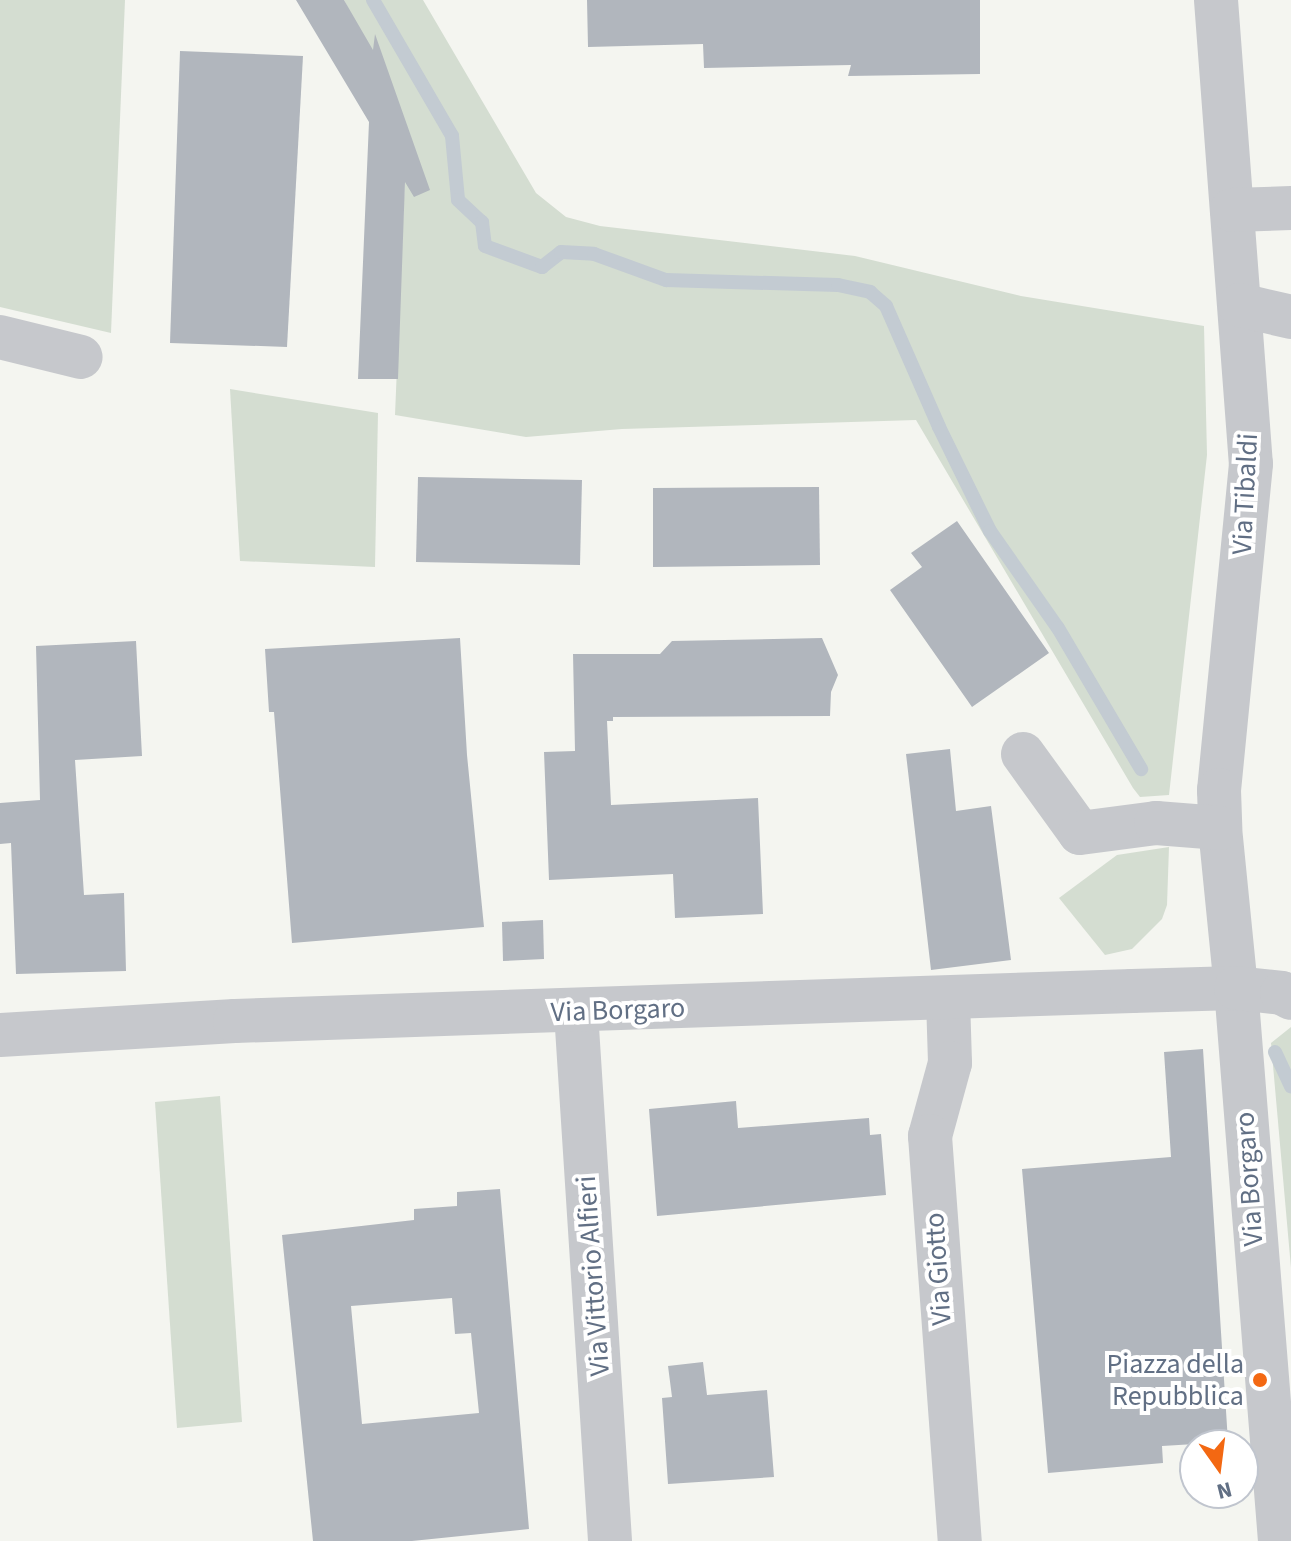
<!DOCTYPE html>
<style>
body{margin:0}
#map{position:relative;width:1291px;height:1541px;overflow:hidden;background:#f4f5f0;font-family:"Source Sans 3",sans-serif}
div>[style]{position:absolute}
.green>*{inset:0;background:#d4ddd1}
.stream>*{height:14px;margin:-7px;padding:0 7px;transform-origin:7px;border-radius:7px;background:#c3cbd2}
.building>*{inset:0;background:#b1b6bd}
.minor>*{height:44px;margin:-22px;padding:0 22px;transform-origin:22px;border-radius:22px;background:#c6c8cc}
.dots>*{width:22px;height:22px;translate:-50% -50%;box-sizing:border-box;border:4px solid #fff;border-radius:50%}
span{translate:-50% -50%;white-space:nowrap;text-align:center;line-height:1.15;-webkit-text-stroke:8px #fff;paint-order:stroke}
.street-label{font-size:28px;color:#616f84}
.poi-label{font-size:28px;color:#616f84}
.right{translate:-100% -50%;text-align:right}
.north{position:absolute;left:1179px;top:1429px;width:80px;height:80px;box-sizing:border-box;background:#fff;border:2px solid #c0c5ce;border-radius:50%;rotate:166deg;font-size:22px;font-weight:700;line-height:32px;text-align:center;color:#616f84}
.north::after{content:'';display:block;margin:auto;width:28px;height:36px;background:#f36812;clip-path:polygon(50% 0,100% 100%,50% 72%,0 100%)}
</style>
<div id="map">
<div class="green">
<i style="clip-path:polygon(0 0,125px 0,111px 333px,0 307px)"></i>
<i style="clip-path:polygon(344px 0,423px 0,536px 193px,566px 217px,600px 226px,855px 256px,1021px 296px,1204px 326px,1207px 455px,1169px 795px,1140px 797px,1133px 788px,916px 420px,622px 429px,526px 437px,395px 415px,407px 126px)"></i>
<i style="clip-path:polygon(230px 389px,378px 413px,375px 567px,240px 561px)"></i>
<i style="clip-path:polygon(1169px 847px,1167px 905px,1162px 919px,1132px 949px,1105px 955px,1059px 898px,1117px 855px)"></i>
<i style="clip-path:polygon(1291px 1027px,1291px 1268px,1271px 1043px)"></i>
<i style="clip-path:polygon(220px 1096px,242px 1422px,177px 1428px,155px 1102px)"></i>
</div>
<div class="stream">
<i style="left:373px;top:0;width:157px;rotate:59.8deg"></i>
<i style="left:452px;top:136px;width:64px;rotate:84.6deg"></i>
<i style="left:458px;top:200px;width:33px;rotate:43deg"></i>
<i style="left:482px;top:222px;width:24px;rotate:83deg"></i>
<i style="left:485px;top:246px;width:61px;rotate:20.2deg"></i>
<i style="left:542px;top:267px;width:24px;rotate:-38deg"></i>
<i style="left:561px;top:252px;width:33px;rotate:3deg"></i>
<i style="left:594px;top:254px;width:77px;rotate:19.9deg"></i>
<i style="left:666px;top:280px;width:172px;rotate:1.7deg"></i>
<i style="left:838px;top:285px;width:33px;rotate:12deg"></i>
<i style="left:870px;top:292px;width:21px;rotate:41deg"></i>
<i style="left:886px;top:306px;width:132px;rotate:66.3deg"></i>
<i style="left:939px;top:427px;width:116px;rotate:63.9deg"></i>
<i style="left:990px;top:531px;width:118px;rotate:55deg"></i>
<i style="left:1058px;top:628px;width:164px;rotate:59.5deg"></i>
<i style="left:1275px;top:1052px;width:38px;rotate:65deg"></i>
</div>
<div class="building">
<i style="clip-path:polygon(296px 0,344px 0,373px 50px,375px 34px,430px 190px,414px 197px,405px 182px,398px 379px,358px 379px,369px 122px)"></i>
<i style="clip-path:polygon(587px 0,980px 0,980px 74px,848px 76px,851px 65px,704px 68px,703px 44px,588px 47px)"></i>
<i style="clip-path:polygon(180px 51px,303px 56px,287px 347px,170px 343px)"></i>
<i style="clip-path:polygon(418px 477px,582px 480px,580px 565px,416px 562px)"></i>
<i style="clip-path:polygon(819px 487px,820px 565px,653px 567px,653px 488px)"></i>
<i style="clip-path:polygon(957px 521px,1049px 653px,972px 707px,890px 590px,922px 567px,911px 553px)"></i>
<i style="clip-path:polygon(460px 638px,467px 755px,484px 927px,292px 943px,274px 712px,269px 712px,265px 649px)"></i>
<i style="clip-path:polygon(822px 638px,838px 675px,831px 692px,830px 716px,613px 717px,613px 721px,607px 721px,611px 805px,758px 798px,763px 914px,675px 918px,673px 874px,549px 880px,544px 752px,575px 751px,573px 654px,660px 654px,672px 641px)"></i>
<i style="clip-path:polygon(136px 641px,142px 756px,75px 760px,84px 895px,124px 893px,126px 971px,16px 974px,11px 843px,0 844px,0 803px,40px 800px,36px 646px)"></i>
<i style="clip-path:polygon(950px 749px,956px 811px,991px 806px,1011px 960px,931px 970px,906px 754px)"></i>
<i style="clip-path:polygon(543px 920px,544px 959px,503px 961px,502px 922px)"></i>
<i style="clip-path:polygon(1203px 1049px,1228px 1442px,1162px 1446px,1163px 1463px,1048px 1473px,1022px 1169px,1171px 1157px,1164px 1052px)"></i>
<i style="clip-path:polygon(736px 1101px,738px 1128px,869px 1118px,870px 1135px,881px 1134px,886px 1195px,657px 1216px,649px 1109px)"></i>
<i style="clip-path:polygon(evenodd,500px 1189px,529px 1529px,412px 1541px,313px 1541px,282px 1235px,414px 1220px,414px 1209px,457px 1206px,457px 1192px,500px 1189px,452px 1298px,455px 1334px,471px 1333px,479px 1413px,362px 1424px,351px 1306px,452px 1298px)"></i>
<i style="clip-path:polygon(703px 1362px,707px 1395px,767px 1390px,774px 1477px,668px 1484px,662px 1398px,672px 1397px,668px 1366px)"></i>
</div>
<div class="minor">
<i style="left:1216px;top:0;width:465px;rotate:85.7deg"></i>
<i style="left:1251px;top:464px;width:328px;rotate:95.6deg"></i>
<i style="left:1219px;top:790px;width:38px;rotate:88deg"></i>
<i style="left:1220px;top:828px;width:161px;rotate:84.3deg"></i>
<i style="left:1236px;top:988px;width:555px;rotate:85.45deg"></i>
<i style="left:1232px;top:210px;width:59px;rotate:-1.9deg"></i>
<i style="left:1240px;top:305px;width:52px;rotate:13.2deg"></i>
<i style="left:0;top:337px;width:83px;rotate:13.9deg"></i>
<i style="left:1023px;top:754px;width:97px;rotate:54.2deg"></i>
<i style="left:1080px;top:833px;width:77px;rotate:-7.5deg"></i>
<i style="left:1156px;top:823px;width:64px;rotate:4.5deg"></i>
<i style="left:948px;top:999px;width:64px;rotate:88.2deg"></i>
<i style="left:950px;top:1063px;width:76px;rotate:105.3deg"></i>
<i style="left:930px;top:1136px;width:406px;rotate:85.8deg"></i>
<i style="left:576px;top:1012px;width:530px;rotate:86.32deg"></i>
<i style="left:0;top:1035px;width:235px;rotate:-3.4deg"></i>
<i style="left:235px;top:1021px;width:898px;rotate:-1.92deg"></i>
<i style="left:1132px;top:991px;width:104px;rotate:-1.7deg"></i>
<i style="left:1236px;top:988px;width:46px;rotate:6.2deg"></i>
<i style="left:1282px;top:993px;width:10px;rotate:29deg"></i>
</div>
<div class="dots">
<i style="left:1260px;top:1380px;background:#f36812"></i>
</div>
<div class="street-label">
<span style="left:1245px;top:494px;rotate:-87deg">Via Tibaldi</span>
<span style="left:618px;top:1010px;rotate:-2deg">Via Borgaro</span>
<span style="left:1249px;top:1179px;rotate:-94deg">Via Borgaro</span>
<span style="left:938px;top:1269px;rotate:-94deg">Via Giotto</span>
<span style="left:593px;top:1276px;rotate:-94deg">Via Vittorio Alfieri</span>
</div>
<div class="poi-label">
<span class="right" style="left:1244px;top:1380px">Piazza della<br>Repubblica</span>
</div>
<div class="north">N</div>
</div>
